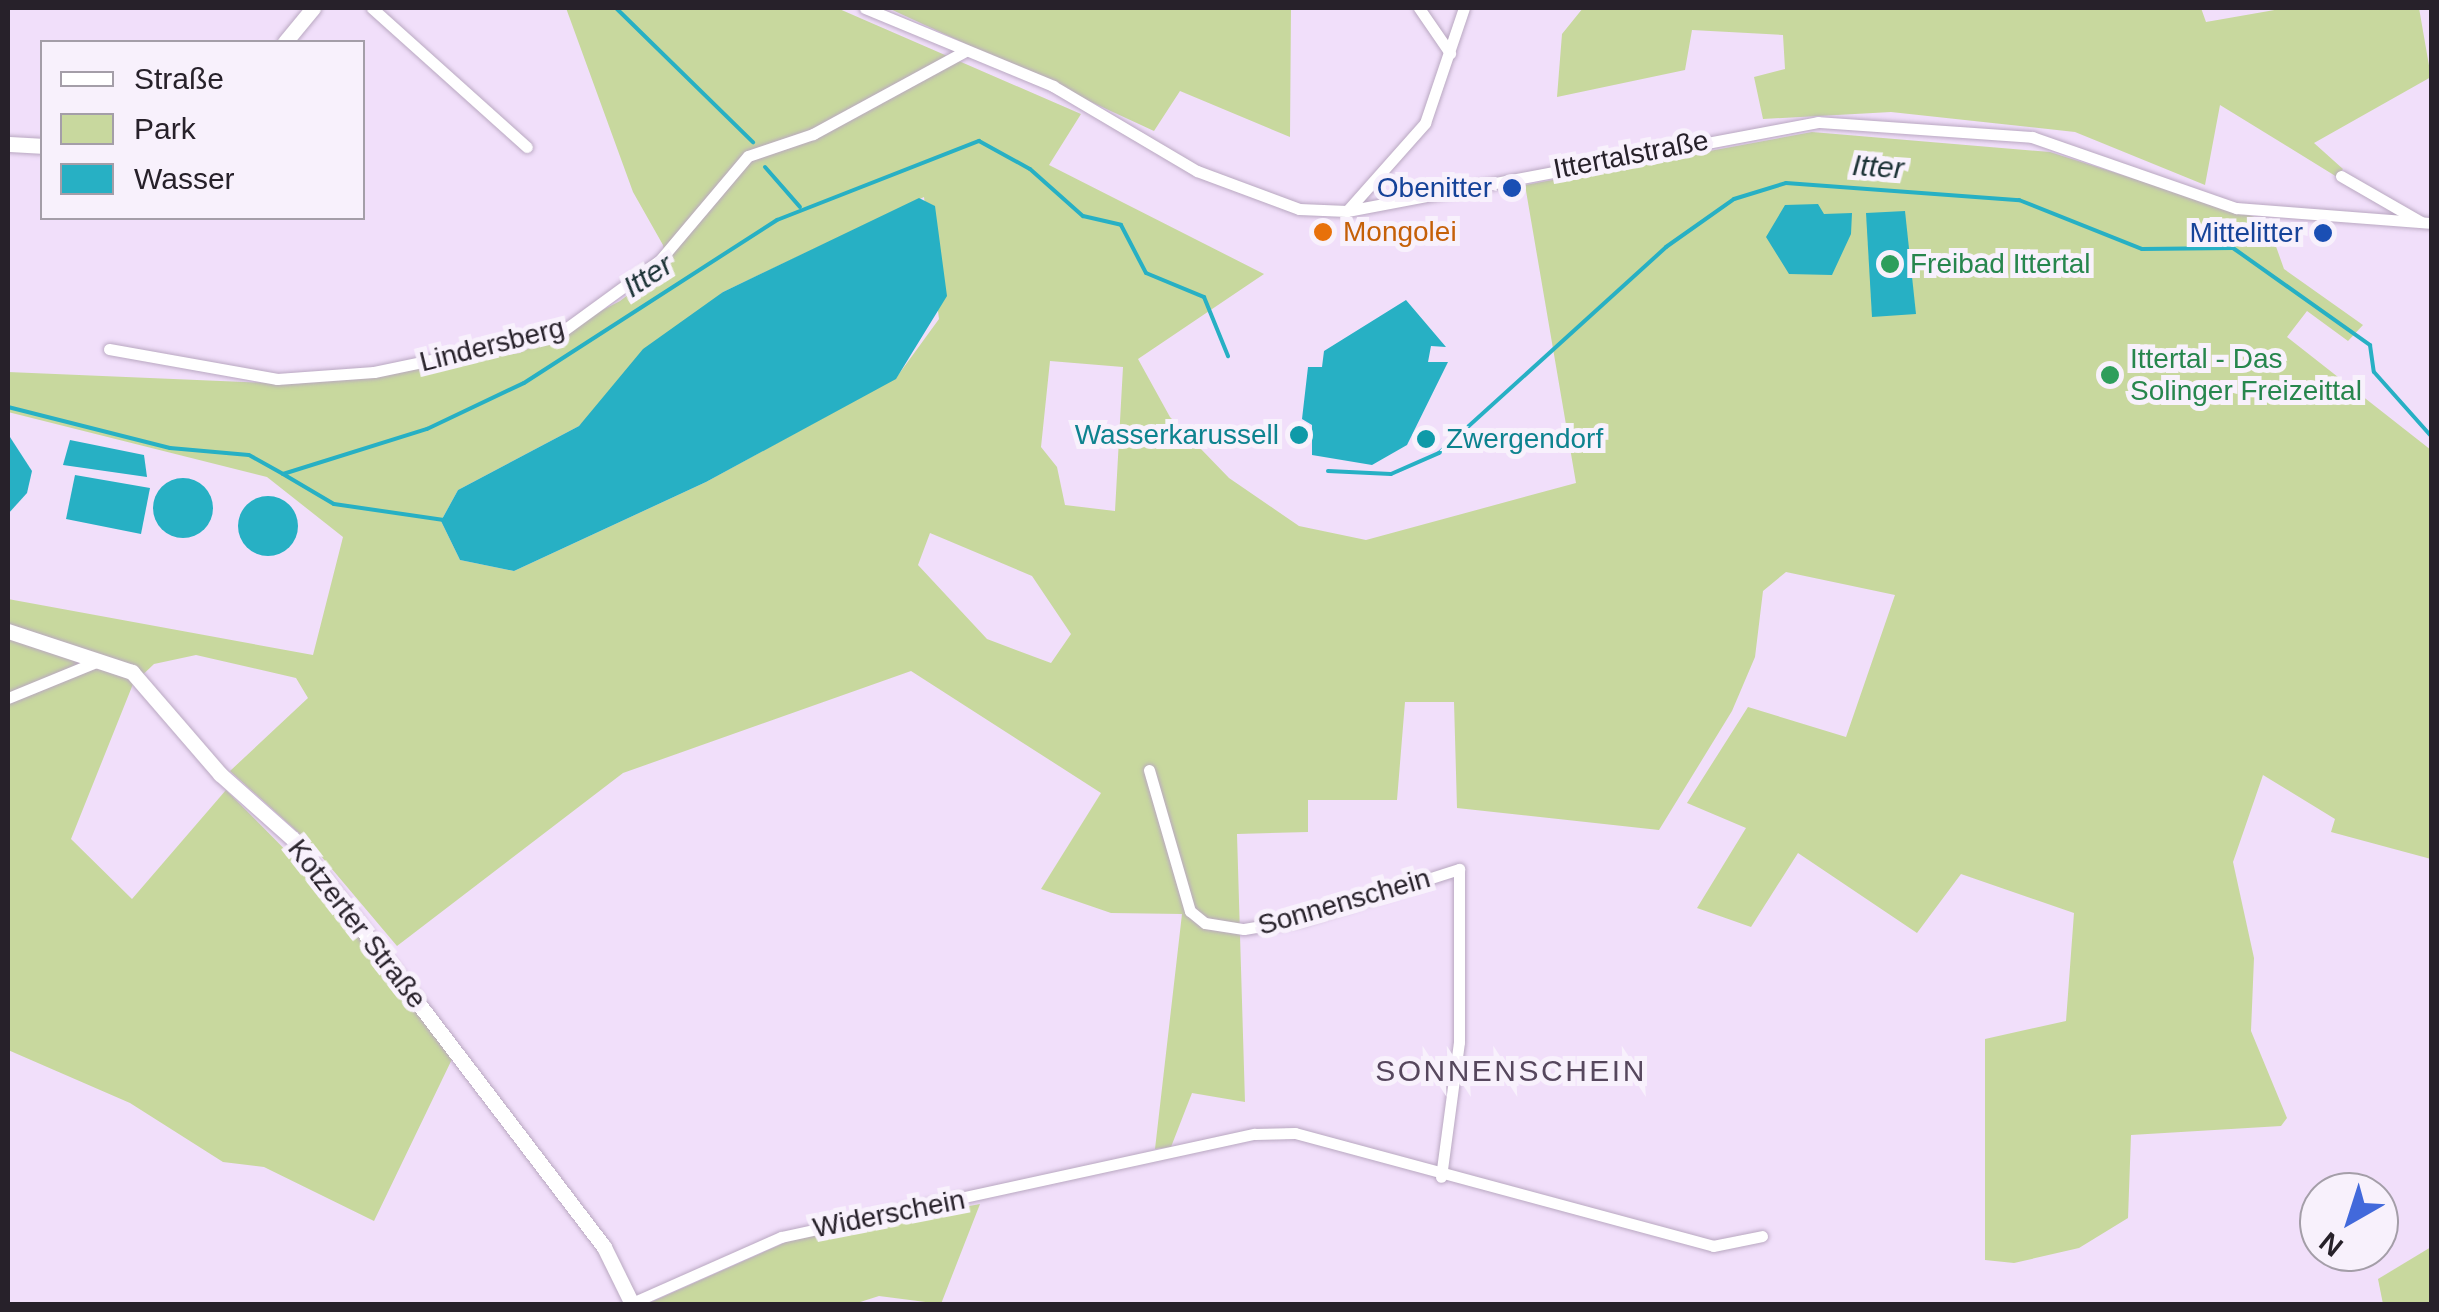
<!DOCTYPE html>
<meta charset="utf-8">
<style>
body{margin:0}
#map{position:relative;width:2439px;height:1312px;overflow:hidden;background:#f1dffa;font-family:Helvetica,sans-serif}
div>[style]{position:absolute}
.green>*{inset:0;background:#c8d89e}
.water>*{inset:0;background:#27b0c4}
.round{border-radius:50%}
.stream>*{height:4px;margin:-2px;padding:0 2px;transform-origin:2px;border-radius:2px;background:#27b0c4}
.roads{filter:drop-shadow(0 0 2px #b9a8c1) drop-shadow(0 0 2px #b9a8c1)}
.street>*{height:11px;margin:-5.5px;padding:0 5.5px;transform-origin:5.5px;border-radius:5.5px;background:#fff}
.secondary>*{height:15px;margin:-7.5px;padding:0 7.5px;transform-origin:7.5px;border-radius:7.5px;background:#fff}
.dots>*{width:28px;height:28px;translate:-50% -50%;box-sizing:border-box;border:5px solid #f8f1fc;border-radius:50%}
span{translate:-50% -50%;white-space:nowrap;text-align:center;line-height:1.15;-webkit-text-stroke:10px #f8f1fc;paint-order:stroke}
.street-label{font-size:28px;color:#27212a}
.transit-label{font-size:28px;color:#164399}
.right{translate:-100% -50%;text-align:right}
.food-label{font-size:28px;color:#c56008}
.left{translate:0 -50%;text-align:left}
.leisure-label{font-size:28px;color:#27864d}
.culture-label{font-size:28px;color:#0d838f}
.water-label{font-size:30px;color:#1d3337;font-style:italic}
.neighbourhood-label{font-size:30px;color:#56475d;letter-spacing:2.5px}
.frame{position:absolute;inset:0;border:10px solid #27212a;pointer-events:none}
.legend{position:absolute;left:40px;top:40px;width:325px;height:180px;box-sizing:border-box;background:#f8f1fc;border:2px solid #a49ea8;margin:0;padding:12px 18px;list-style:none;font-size:30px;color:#27212a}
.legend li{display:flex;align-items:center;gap:20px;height:50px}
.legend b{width:50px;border:2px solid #a49ea8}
.north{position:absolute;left:2299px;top:1172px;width:100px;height:100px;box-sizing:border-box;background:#f8f1fc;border:2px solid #a49ea8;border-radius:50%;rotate:219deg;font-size:28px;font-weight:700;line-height:40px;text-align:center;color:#27212a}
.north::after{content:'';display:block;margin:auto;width:35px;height:45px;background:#4269db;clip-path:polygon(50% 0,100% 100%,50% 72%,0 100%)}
</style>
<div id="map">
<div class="green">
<i style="clip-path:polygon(evenodd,566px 8px,837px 8px,1081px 114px,1049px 165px,1264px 274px,1138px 359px,1170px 417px,1229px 478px,1299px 526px,1366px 540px,1576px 483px,1525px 185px,1812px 132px,2050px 152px,2267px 221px,2284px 269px,2363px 325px,2348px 341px,2307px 311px,2287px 337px,2431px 450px,2431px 859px,2331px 832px,2335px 819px,2263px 775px,2233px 862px,2254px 958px,2251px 1031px,2287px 1118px,2281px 1126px,2131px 1135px,2128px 1218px,2079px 1248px,2014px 1263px,1985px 1260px,1985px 1039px,2066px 1021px,2074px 913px,1961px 874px,1917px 933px,1798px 853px,1751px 927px,1697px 908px,1746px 828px,1687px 803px,1748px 707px,1846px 737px,1895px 595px,1786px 572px,1763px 591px,1755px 657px,1732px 711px,1659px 830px,1457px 808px,1454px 702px,1405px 702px,1397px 800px,1308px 800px,1308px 832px,1237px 834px,1245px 1102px,1192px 1093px,1171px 1147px,1155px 1149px,1182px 914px,1111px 913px,1041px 889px,1101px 793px,911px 671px,623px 773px,397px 946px,310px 843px,230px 771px,308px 698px,296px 678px,196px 655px,154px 664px,133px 684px,71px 839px,132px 899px,226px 790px,327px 892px,454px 1055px,374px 1221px,264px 1167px,223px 1162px,130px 1103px,8px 1050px,8px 599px,313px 655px,343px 537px,267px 477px,8px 412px,8px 372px,294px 384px,520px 353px,620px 301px,667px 265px,663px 245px,633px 192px,566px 8px,924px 197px,939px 319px,896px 378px,706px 482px,514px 571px,460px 560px,441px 521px,458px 490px,579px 426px,723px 292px,924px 197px,566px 8px,1050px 361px,1123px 367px,1115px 511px,1065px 505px,1057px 467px,1041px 447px,1050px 361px,566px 8px,930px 533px,1032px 576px,1071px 634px,1051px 663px,987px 639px,918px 565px,930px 533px)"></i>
<i style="clip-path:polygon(888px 8px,1291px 8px,1290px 137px,1180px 91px,1154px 131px)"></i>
<i style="clip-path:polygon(1583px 8px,2201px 8px,2206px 22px,2286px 8px,2419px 8px,2431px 77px,2314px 143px,2343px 169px,2337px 177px,2220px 105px,2205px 185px,2075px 132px,1891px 112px,1763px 119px,1754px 77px,1785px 69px,1783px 35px,1692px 30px,1685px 70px,1557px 97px,1562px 34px)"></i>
<i style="clip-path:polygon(980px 1204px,941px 1304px,879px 1296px,854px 1304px,647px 1304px,793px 1239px)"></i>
<i style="clip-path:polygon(2431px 1247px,2431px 1304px,2383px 1304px,2378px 1279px)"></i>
</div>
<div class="water">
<i style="clip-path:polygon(919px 198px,935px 206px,947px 296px,896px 379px,706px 482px,514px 571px,460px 560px,441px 521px,458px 490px,579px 426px,643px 349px,723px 292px)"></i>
<i style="clip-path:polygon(1818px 204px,1824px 214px,1852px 213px,1851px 234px,1832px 275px,1789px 274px,1766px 237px,1785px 205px)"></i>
<i style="clip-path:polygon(1905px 211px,1916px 314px,1872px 317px,1866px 213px)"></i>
<i style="clip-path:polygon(1406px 300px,1446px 347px,1431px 346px,1428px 362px,1448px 362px,1407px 445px,1372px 465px,1312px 455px,1312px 425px,1302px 419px,1308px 367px,1322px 367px,1324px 351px)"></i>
<i style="clip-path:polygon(8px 434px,32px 471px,27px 493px,8px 514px)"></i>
<i style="clip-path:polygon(70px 440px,144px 455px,147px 477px,63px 465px)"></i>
<i style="clip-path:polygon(75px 475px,150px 488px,141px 534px,66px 519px)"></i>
<i class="round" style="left:153px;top:478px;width:60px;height:60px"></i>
<i class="round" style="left:238px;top:496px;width:60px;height:60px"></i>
</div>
<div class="stream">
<i style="left:616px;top:8px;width:192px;rotate:44.4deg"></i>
<i style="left:765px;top:167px;width:53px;rotate:48.8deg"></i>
<i style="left:8px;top:407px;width:167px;rotate:14.2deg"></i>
<i style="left:170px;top:448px;width:79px;rotate:5.1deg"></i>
<i style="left:249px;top:455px;width:39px;rotate:29deg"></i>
<i style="left:283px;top:474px;width:151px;rotate:-17.4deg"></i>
<i style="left:427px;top:429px;width:107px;rotate:-25.4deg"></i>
<i style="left:524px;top:383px;width:301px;rotate:-32.8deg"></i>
<i style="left:777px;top:220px;width:217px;rotate:-21.4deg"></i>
<i style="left:979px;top:141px;width:58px;rotate:28.8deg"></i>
<i style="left:1030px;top:169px;width:71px;rotate:41.6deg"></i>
<i style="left:1083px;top:216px;width:39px;rotate:13deg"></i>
<i style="left:1121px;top:225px;width:54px;rotate:62.5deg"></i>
<i style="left:1146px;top:273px;width:63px;rotate:22.5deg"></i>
<i style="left:1204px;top:297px;width:64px;rotate:67.9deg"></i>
<i style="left:1328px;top:471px;width:63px;rotate:2.7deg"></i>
<i style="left:1391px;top:474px;width:52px;rotate:-23.6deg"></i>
<i style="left:1439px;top:453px;width:307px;rotate:-42.2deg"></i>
<i style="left:1666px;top:247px;width:83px;rotate:-35.2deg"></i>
<i style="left:1734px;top:199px;width:54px;rotate:-17.1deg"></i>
<i style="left:1786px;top:183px;width:234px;rotate:4.2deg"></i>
<i style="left:2019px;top:200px;width:132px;rotate:21.7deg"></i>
<i style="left:2142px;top:249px;width:91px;rotate:-0.6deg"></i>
<i style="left:2233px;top:248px;width:168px;rotate:35.3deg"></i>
<i style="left:2370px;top:345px;width:27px;rotate:82deg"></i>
<i style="left:2374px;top:372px;width:87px;rotate:48.3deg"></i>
<i style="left:283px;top:474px;width:59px;rotate:30.5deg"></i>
<i style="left:334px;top:504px;width:111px;rotate:8.3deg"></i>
</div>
<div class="roads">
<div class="street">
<i style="left:372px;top:8px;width:208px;rotate:41.9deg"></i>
<i style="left:865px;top:8px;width:204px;rotate:22.5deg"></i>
<i style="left:1053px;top:86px;width:167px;rotate:30.6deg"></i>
<i style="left:1197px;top:171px;width:109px;rotate:20.4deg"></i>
<i style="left:1299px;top:209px;width:48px;rotate:2.4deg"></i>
<i style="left:1347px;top:211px;width:479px;rotate:-10.7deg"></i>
<i style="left:1818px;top:122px;width:215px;rotate:4deg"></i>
<i style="left:2032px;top:137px;width:216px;rotate:19.2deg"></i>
<i style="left:2236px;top:208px;width:197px;rotate:4.4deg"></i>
<i style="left:1419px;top:8px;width:55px;rotate:55.4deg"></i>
<i style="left:2341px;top:176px;width:92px;rotate:29.9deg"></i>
<i style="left:1347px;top:211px;width:118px;rotate:-48.4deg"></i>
<i style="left:1425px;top:123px;width:121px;rotate:-71.3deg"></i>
<i style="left:109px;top:349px;width:171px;rotate:10.1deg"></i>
<i style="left:277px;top:379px;width:97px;rotate:-4.1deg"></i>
<i style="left:374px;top:372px;width:190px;rotate:-11.8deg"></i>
<i style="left:560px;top:333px;width:124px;rotate:-36.1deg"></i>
<i style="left:660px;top:260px;width:136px;rotate:-49.8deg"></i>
<i style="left:748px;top:156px;width:69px;rotate:-18.7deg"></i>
<i style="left:813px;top:134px;width:173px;rotate:-28.6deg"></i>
<i style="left:8px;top:698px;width:100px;rotate:-22.2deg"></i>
<i style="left:1149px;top:770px;width:147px;rotate:73.8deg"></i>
<i style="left:1190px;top:911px;width:19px;rotate:39deg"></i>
<i style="left:1205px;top:923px;width:39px;rotate:9deg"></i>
<i style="left:1244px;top:929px;width:60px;rotate:-9.6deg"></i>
<i style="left:1303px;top:919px;width:164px;rotate:-17.8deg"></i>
<i style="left:1459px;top:869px;width:173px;rotate:90deg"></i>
<i style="left:1459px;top:1042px;width:136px;rotate:97.6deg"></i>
<i style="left:632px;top:1303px;width:163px;rotate:-23.9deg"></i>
<i style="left:781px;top:1237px;width:485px;rotate:-12.3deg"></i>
<i style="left:1255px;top:1134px;width:40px;rotate:-1.4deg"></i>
<i style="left:1295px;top:1133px;width:433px;rotate:15.1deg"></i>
<i style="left:1713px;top:1246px;width:50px;rotate:-11.5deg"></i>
</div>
<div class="secondary">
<i style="left:285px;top:42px;width:44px;rotate:-50.5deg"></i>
<i style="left:8px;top:144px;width:34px;rotate:3deg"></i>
<i style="left:8px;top:631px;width:131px;rotate:18.3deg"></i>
<i style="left:132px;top:672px;width:135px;rotate:49.2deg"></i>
<i style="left:220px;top:774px;width:98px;rotate:41.7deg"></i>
<i style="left:293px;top:839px;width:513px;rotate:52.68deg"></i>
<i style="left:604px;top:1247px;width:64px;rotate:63.8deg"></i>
</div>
</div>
<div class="dots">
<i style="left:1512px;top:188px;background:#1a4fb4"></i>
<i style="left:1323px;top:232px;background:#e8710a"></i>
<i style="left:2323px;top:233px;background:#1a4fb4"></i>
<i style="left:1890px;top:264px;background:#2e9e5b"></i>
<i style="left:2110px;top:375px;background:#2e9e5b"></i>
<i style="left:1299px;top:435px;background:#0f9aa8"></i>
<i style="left:1426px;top:439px;background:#0f9aa8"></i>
</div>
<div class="street-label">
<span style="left:1631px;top:155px;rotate:-11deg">Ittertalstraße</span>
<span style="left:492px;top:345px;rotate:-14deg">Lindersberg</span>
<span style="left:1344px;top:902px;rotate:-16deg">Sonnenschein</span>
<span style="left:357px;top:924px;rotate:52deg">Kotzerter Straße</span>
<span style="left:889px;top:1214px;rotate:-11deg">Widerschein</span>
</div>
<div class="transit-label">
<span class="right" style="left:1492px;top:188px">Obenitter</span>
<span class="right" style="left:2303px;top:233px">Mittelitter</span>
</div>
<div class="food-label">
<span class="left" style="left:1343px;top:232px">Mongolei</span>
</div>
<div class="leisure-label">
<span class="left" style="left:1910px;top:264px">Freibad Ittertal</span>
<span class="left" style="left:2130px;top:375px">Ittertal - Das<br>Solinger Freizeittal</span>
</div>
<div class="culture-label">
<span class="right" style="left:1279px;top:435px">Wasserkarussell</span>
<span class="left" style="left:1446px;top:439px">Zwergendorf</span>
</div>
<div class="water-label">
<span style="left:1878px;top:167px;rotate:4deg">Itter</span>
<span style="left:648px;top:276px;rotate:-33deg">Itter</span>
</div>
<div class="neighbourhood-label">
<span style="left:1511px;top:1071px">SONNENSCHEIN</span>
</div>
<div class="frame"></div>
<ul class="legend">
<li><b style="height:12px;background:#fff"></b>Straße</li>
<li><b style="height:28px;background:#c8d89e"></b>Park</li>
<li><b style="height:28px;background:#27b0c4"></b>Wasser</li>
</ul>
<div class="north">N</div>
</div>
